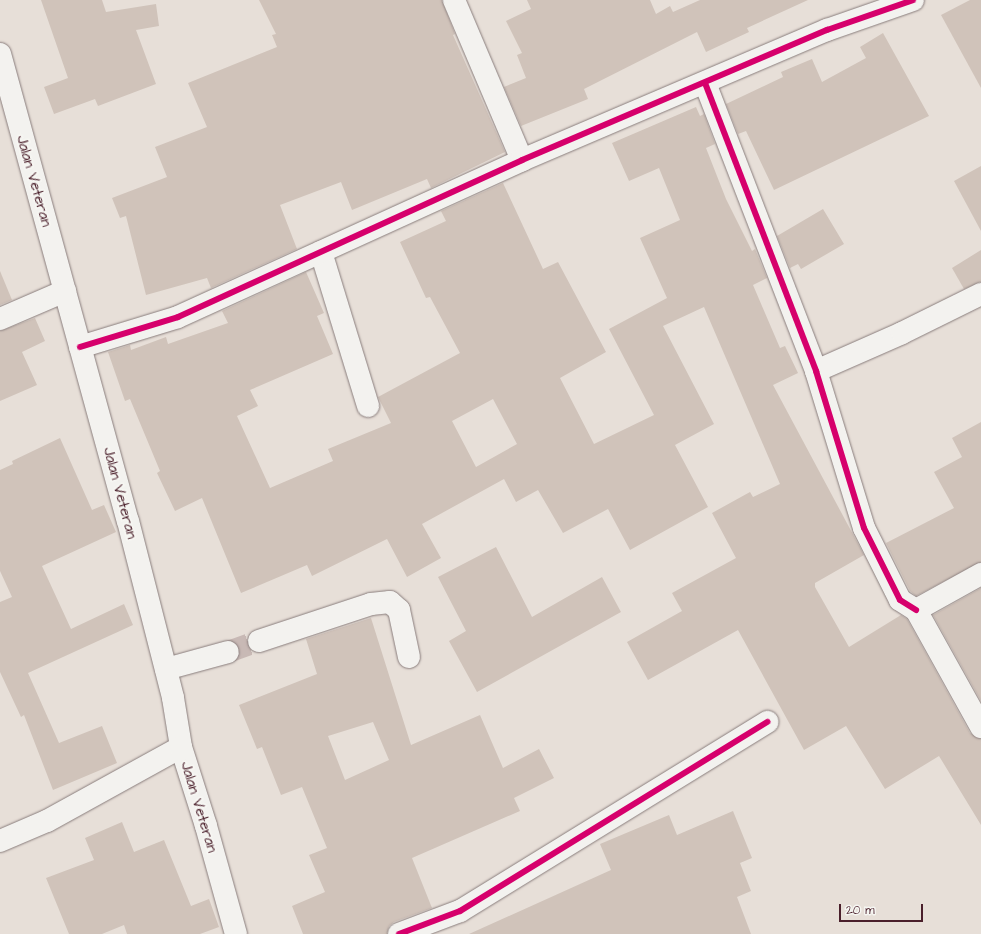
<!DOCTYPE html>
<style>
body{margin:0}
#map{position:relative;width:981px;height:934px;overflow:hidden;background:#e7dfd8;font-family:"Architects Daughter",sans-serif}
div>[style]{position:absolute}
.building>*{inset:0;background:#d0c3ba}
.minor-tunnel>*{height:22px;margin-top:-11px;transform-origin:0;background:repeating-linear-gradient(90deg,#c8b9b5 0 22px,transparent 0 33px)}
.roads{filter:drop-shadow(0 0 1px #897d7c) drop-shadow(0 0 1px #897d7c)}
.minor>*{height:22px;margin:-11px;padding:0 11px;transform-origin:11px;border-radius:11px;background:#f3f2ef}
.trunk>*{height:22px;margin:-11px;padding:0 11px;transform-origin:11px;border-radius:11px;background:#f3f2ef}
.cycleway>*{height:6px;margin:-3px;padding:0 3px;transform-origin:3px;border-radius:3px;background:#d6006c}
span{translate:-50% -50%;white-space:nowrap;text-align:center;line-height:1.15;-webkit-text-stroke:4px #f6f6f2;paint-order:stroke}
.street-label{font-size:15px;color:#4a1f2b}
.scale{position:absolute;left:839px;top:904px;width:84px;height:18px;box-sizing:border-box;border:2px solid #4a1f2b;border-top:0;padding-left:5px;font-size:12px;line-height:14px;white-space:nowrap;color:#4a1f2b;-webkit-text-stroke:3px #f6f6f2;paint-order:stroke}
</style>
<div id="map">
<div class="building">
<i style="clip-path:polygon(41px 0,102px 0,106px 12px,156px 4px,159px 26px,136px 30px,156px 84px,98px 106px,95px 99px,54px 114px,44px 87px,68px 78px)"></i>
<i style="clip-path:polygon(259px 0,442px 0,455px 34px,453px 35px,505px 152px,431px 188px,427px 179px,352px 210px,341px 182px,280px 205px,297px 249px,211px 288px,207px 278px,146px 295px,126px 216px,120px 218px,112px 198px,167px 177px,155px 147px,207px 127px,188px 83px,277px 47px,272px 35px,276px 34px)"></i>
<i style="clip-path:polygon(527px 0,650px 0,656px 14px,670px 6px,673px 12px,700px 0,808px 0,747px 28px,749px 32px,706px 52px,697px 32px,584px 89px,588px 99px,521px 126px,504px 87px,526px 78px,517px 55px,522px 53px,506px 21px,531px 9px)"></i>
<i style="clip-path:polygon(970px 0,981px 0,981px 88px,941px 15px)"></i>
<i style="clip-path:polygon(883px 33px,929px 116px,774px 190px,746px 131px,738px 134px,726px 104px,783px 77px,781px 72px,812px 59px,822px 82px,866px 58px,860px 47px)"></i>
<i style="clip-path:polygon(evenodd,696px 107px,700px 116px,704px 114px,715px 144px,706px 148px,726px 199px,752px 251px,755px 249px,767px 278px,753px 285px,780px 348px,785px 346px,798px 373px,773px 385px,864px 555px,815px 583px,815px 587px,849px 647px,901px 615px,907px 619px,970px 733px,981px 739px,981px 825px,939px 756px,885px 789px,846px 726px,804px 750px,738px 630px,648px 680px,627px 642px,682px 611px,672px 593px,736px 558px,712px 513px,750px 492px,753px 497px,780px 484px,704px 307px,663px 326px,714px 424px,675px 445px,708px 507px,630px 550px,608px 509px,563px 533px,538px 490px,516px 502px,504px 479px,422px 524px,441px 558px,407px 577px,387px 539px,312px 576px,307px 565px,241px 593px,202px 498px,175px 511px,157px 473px,160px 471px,130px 399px,125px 401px,108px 352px,130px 345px,131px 350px,166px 337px,168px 344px,228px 323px,222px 311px,306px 272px,324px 313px,317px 316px,333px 354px,250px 390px,258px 406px,237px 416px,270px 488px,333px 461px,328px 449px,391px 423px,378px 397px,460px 353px,430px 297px,426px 298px,400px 242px,446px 221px,441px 211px,503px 183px,543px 269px,558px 262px,606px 352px,560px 378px,594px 444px,654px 415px,609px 329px,667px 298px,640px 238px,680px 220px,659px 168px,629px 181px,612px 143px,696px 107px,493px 399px,517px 444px,476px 467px,452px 421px,493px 399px)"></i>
<i style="clip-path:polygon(981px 166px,981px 231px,954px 181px)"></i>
<i style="clip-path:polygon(823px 209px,844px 244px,801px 269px,798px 264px,790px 268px,777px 236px)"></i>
<i style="clip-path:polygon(981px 250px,981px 282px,964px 289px,952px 268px)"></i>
<i style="clip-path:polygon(0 271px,12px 300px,0 305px)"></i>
<i style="clip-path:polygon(35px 318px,45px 341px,22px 352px,37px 385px,0 401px,0 331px)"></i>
<i style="clip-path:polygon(981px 422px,981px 562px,916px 596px,910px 591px,886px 543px,954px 508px,934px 472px,962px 457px,952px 438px)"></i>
<i style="clip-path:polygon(60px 438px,92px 510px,104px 505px,116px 532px,42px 566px,71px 629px,124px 604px,133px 625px,28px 673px,59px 743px,102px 726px,117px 763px,53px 790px,24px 715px,21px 717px,0 672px,0 602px,12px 597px,0 571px,0 470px,13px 464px,12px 461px)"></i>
<i style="clip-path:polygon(496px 547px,532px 617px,602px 577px,621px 612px,477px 692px,449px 641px,466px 631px,438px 577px)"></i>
<i style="clip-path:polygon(981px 588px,981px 701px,933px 615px)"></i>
<i style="clip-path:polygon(evenodd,371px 618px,411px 745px,480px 715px,503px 768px,539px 749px,554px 778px,514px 798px,520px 811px,412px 858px,432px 908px,394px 922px,389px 926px,387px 934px,303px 934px,292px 906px,325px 892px,309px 855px,327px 848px,302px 787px,281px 795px,262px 747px,257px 749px,239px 705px,317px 674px,306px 639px,371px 618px,373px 722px,389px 760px,345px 780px,328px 736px,373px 722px)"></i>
<i style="clip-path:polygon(733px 811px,752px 858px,740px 863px,751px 891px,737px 897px,751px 934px,469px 934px,611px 870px,600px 844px,669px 815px,677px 835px)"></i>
<i style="clip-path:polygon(122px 822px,134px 852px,164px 840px,191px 906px,209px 899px,219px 927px,200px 934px,127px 934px,124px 925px,102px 934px,69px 934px,46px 878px,94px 860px,85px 838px)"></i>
</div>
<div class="minor-tunnel">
<i style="left:228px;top:652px;width:33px;rotate:-20deg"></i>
</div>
<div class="roads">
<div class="minor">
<i style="left:454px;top:0;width:174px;rotate:67deg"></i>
<i style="left:705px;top:83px;width:309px;rotate:68.9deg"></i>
<i style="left:816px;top:371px;width:164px;rotate:73deg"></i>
<i style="left:864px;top:528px;width:80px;rotate:63.4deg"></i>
<i style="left:900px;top:600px;width:19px;rotate:32deg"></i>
<i style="left:321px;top:252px;width:161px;rotate:73deg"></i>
<i style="left:0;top:319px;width:71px;rotate:-23.3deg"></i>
<i style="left:80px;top:347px;width:102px;rotate:-17deg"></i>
<i style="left:178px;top:317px;width:378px;rotate:-24.5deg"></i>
<i style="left:522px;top:160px;width:332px;rotate:-23.1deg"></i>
<i style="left:827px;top:30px;width:91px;rotate:-19.2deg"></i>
<i style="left:816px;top:371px;width:94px;rotate:-23.8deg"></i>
<i style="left:902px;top:333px;width:88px;rotate:-26.3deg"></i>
<i style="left:981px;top:574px;width:74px;rotate:151deg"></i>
<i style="left:916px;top:610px;width:134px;rotate:60.9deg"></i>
<i style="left:259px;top:641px;width:118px;rotate:-18.3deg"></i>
<i style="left:371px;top:604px;width:19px;rotate:-6deg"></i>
<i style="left:390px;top:602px;width:12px;rotate:42deg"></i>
<i style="left:399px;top:610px;width:48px;rotate:78deg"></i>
<i style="left:166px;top:669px;width:64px;rotate:-15.3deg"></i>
<i style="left:0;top:841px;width:51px;rotate:-23.1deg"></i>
<i style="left:47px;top:821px;width:153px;rotate:-28.9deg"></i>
<i style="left:399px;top:934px;width:65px;rotate:-20.7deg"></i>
<i style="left:460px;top:911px;width:361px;rotate:-31.6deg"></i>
</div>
<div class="trunk">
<i style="left:0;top:54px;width:484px;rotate:74.7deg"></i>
<i style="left:128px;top:521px;width:183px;rotate:75.7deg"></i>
<i style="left:173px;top:698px;width:50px;rotate:80.7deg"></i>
<i style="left:181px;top:747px;width:83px;rotate:72.4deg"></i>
<i style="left:206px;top:826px;width:112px;rotate:74.5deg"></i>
</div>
</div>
<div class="cycleway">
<i style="left:705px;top:83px;width:309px;rotate:68.9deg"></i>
<i style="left:816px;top:371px;width:164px;rotate:73deg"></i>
<i style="left:864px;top:528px;width:80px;rotate:63.4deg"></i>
<i style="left:900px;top:600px;width:19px;rotate:32deg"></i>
<i style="left:80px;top:347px;width:102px;rotate:-17deg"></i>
<i style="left:178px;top:317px;width:378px;rotate:-24.5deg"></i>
<i style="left:522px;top:160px;width:332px;rotate:-23.1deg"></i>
<i style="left:827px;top:30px;width:91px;rotate:-19.2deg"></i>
<i style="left:399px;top:934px;width:65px;rotate:-20.7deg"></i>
<i style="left:460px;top:911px;width:361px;rotate:-31.6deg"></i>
</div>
<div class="street-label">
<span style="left:34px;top:181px;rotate:74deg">Jalan Veteran</span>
<span style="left:120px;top:493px;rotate:75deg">Jalan Veteran</span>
<span style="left:199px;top:807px;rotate:73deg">Jalan Veteran</span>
</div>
<div class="scale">20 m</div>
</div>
